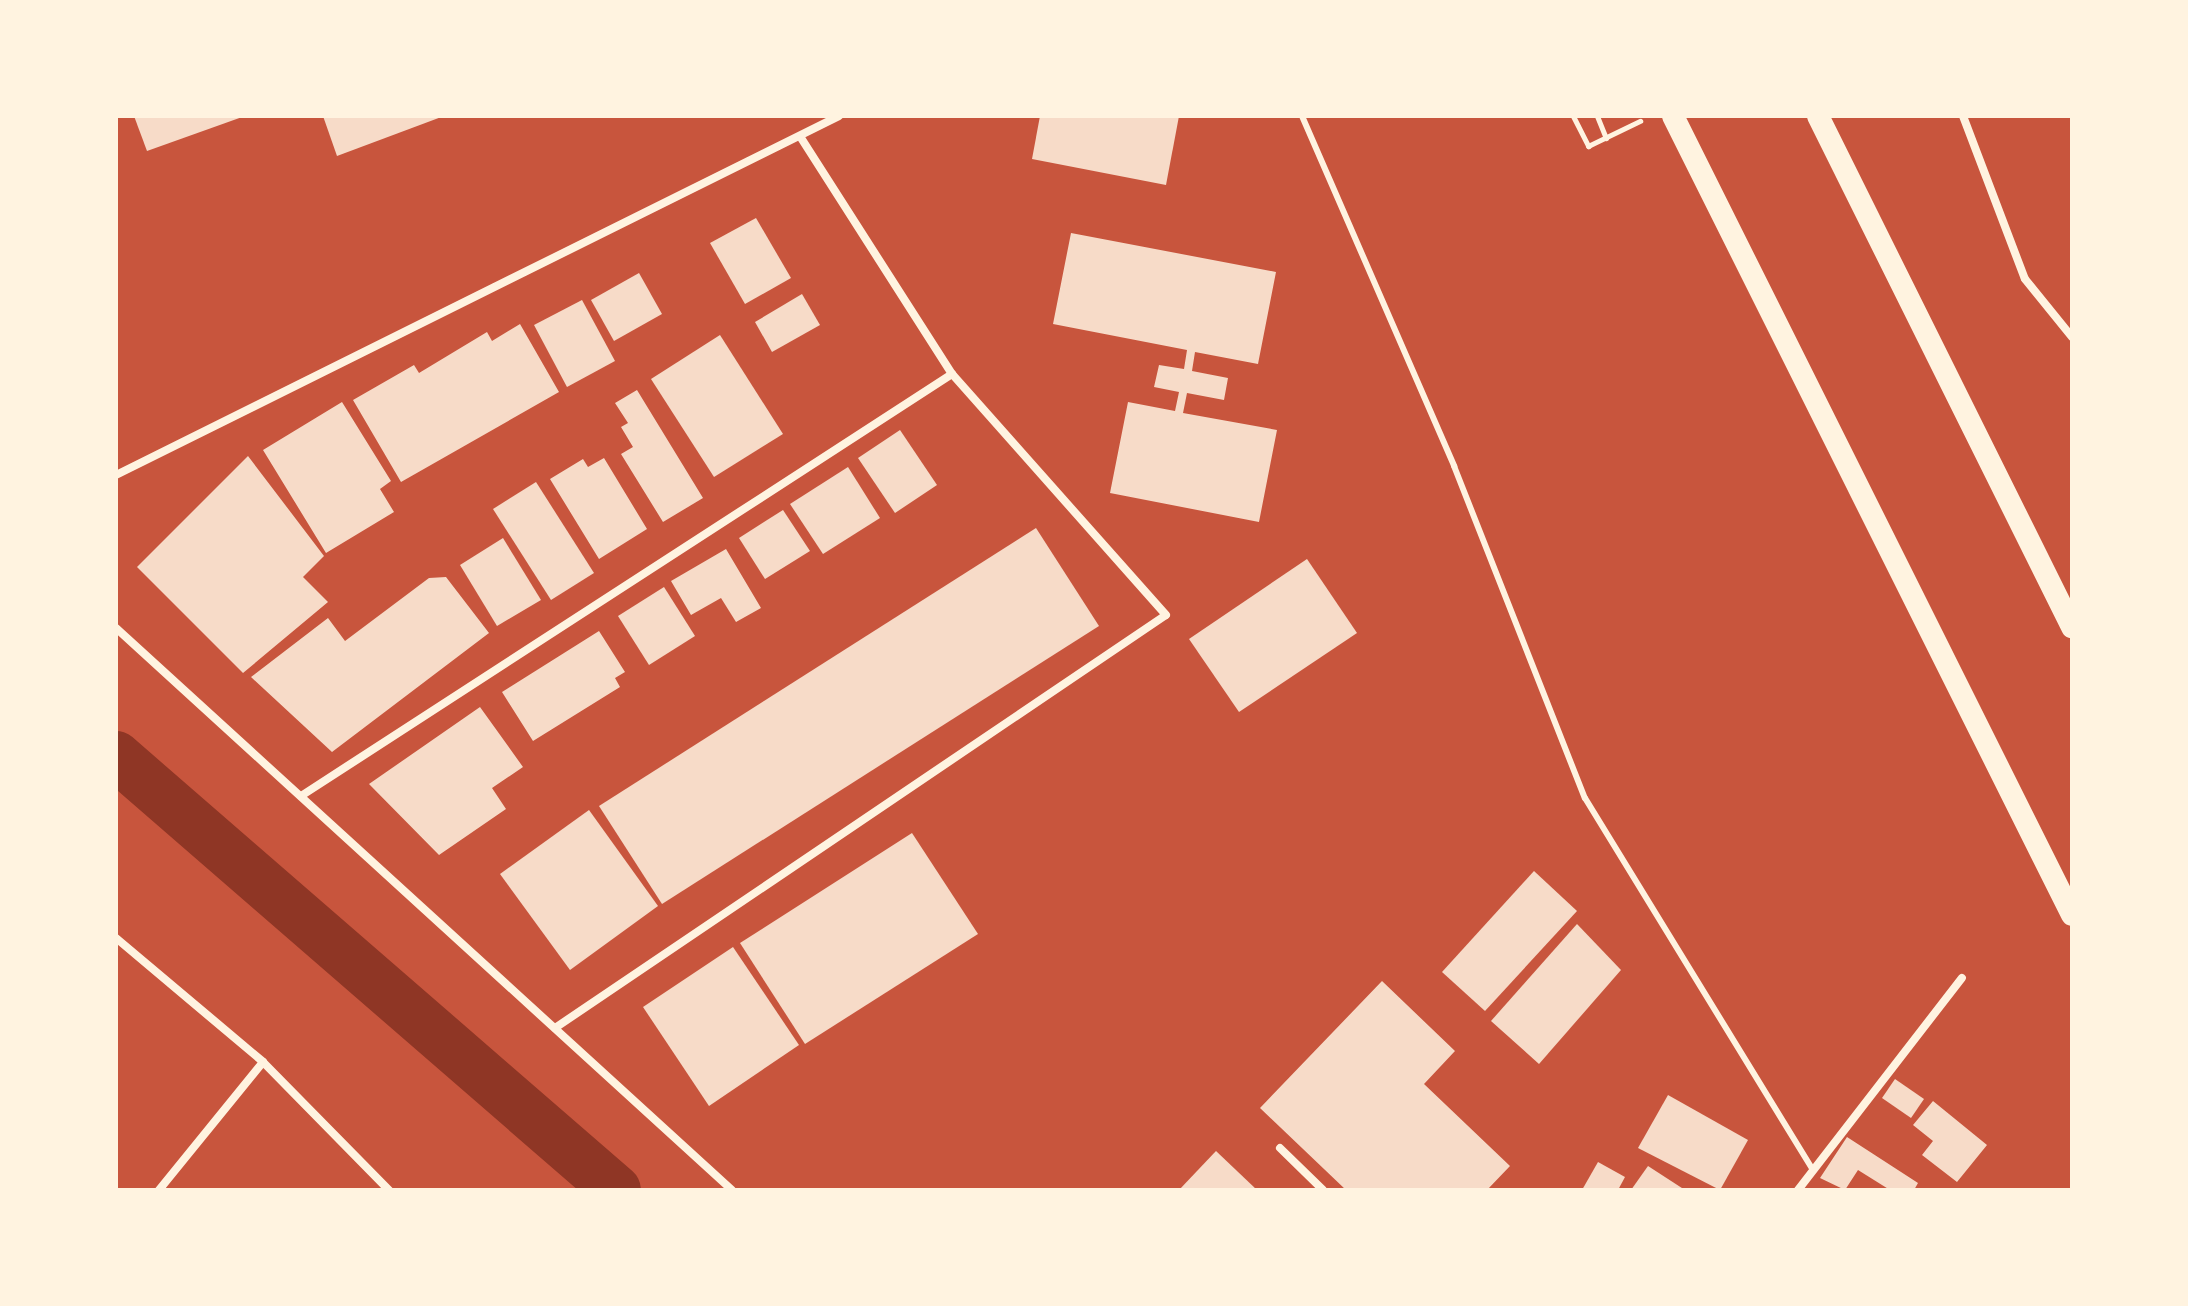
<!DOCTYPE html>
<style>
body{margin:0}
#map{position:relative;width:2188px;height:1306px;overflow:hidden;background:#c8553d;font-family:"Sofia Sans Condensed",sans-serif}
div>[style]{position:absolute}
.canal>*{height:50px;margin:-25px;padding:0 25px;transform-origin:25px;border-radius:25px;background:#8f3625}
.building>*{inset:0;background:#f7dbc8}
.path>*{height:5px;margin:-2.5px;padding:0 2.5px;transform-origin:2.5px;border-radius:2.5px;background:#fff3e0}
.service>*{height:6px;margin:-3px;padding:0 3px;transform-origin:3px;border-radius:3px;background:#fff3e0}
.minor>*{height:8px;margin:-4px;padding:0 4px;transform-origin:4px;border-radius:4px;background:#fff3e0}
.trunk>*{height:22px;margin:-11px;padding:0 11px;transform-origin:11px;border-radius:11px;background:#fff3e0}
span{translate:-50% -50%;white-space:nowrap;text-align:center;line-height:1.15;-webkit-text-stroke:6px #fff3e0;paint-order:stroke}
.frame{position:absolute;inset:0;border:118px solid #fff3e0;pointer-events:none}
</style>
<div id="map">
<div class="canal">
<i style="left:116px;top:756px;width:662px;rotate:40.96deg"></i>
</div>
<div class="building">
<i style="clip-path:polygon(134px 116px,245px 116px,147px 151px)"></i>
<i style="clip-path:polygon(323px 116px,444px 116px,337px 156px)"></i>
<i style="clip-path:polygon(1040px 116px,1179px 116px,1166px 185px,1032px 159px)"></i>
<i style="clip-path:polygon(756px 218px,791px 278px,745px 304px,710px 243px)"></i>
<i style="clip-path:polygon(1071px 233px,1276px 272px,1258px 364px,1195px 352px,1192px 371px,1228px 378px,1224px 400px,1187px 393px,1183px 413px,1277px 430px,1259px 522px,1110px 493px,1128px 402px,1175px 411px,1179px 392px,1154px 387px,1159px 365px,1184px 369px,1187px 350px,1053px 324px)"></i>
<i style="clip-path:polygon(639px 273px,662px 314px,614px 341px,591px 300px)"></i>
<i style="clip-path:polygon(802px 294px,820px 325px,772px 352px,755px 322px)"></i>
<i style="clip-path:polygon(582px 300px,615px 361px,567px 387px,534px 325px)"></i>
<i style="clip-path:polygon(520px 324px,559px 392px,401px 482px,353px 400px,414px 365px,419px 373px,487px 332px,492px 341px)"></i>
<i style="clip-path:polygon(720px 335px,783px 434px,714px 477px,651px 379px)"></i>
<i style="clip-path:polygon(637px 390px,703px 498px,663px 522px,621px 454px,633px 447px,621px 427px,628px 423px,615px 403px)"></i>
<i style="clip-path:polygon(342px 402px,391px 481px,380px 489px,394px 512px,326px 553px,263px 450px)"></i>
<i style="clip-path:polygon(900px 430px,937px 485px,895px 513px,858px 458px)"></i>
<i style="clip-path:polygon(248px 456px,324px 556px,303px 577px,328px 602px,243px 673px,137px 567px)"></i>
<i style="clip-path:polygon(604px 458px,647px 529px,599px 559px,550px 479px,583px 459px,588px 467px)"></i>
<i style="clip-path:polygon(848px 467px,880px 518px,823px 554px,790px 504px)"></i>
<i style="clip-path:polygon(536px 482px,594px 573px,551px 600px,493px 509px)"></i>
<i style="clip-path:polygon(783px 510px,810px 551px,765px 579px,739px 538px)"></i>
<i style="clip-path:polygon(1036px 528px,1099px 626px,662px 904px,599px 806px)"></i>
<i style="clip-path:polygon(503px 538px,541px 600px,497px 626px,460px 565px)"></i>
<i style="clip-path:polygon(726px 549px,761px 608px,736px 622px,721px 598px,691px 615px,671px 581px)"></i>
<i style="clip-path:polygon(1307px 559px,1357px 633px,1239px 712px,1189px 639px)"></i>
<i style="clip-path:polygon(446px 577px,489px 633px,332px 752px,251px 677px,328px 618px,345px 641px,429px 578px)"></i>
<i style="clip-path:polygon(664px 587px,695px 636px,649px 665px,618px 616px)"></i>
<i style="clip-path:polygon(599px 631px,625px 672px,615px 678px,620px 687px,533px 741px,502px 692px)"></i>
<i style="clip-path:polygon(480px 707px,523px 767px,492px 788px,506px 809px,439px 855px,369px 784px)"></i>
<i style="clip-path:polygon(589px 810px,658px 906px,570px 970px,500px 874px)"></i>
<i style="clip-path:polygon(912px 833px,978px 934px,805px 1044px,740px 943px)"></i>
<i style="clip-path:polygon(1534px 871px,1577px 911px,1485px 1011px,1442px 972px)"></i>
<i style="clip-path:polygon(1577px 924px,1621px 970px,1539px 1064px,1491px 1021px)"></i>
<i style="clip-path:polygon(733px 947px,799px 1045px,709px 1106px,643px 1007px)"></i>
<i style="clip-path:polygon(1382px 981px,1455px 1051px,1424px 1084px,1510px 1166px,1487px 1190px,1346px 1190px,1260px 1108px)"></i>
<i style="clip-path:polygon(1895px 1079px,1924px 1099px,1911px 1118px,1882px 1098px)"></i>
<i style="clip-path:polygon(1668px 1095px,1748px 1140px,1720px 1190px,1638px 1148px)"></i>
<i style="clip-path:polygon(1933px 1101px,1987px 1145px,1957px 1182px,1922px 1155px,1933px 1141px,1913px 1125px)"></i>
<i style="clip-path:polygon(1847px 1137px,1918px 1183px,1914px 1190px,1890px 1190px,1858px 1170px,1845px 1190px,1820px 1178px)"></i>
<i style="clip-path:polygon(1216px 1151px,1257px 1190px,1179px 1190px)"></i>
<i style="clip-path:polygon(1598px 1162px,1625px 1177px,1618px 1190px,1582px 1190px)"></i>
<i style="clip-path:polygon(1648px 1166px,1685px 1190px,1631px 1190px)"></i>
</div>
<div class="path">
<i style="left:1573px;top:116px;width:34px;rotate:63deg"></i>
<i style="left:1588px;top:146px;width:58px;rotate:-25.7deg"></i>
<i style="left:1597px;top:116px;width:24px;rotate:68deg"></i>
</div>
<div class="service">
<i style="left:1302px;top:116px;width:382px;rotate:66.5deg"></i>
<i style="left:1454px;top:466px;width:357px;rotate:68.5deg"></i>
<i style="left:1585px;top:798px;width:436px;rotate:58.5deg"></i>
</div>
<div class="minor">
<i style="left:1963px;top:116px;width:174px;rotate:69.2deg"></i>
<i style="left:2025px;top:279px;width:75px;rotate:51deg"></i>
<i style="left:116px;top:475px;width:807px;rotate:-26.41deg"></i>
<i style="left:116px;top:628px;width:834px;rotate:42.38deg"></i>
<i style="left:301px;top:796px;width:776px;rotate:-32.95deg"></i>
<i style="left:116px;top:938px;width:192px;rotate:40.1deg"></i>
<i style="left:263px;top:1062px;width:180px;rotate:45.5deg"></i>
<i style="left:555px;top:1028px;width:737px;rotate:-34.06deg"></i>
<i style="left:1166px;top:615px;width:322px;rotate:-131.6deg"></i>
<i style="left:952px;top:374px;width:282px;rotate:-122.6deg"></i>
<i style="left:1280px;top:1148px;width:60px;rotate:44.3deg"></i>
<i style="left:159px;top:1190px;width:165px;rotate:-50.9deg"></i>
<i style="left:1798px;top:1190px;width:268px;rotate:-52.3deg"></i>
</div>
<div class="trunk">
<i style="left:1673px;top:116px;width:893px;rotate:63.46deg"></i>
<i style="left:1818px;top:116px;width:571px;rotate:63.57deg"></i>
</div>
<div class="frame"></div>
</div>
